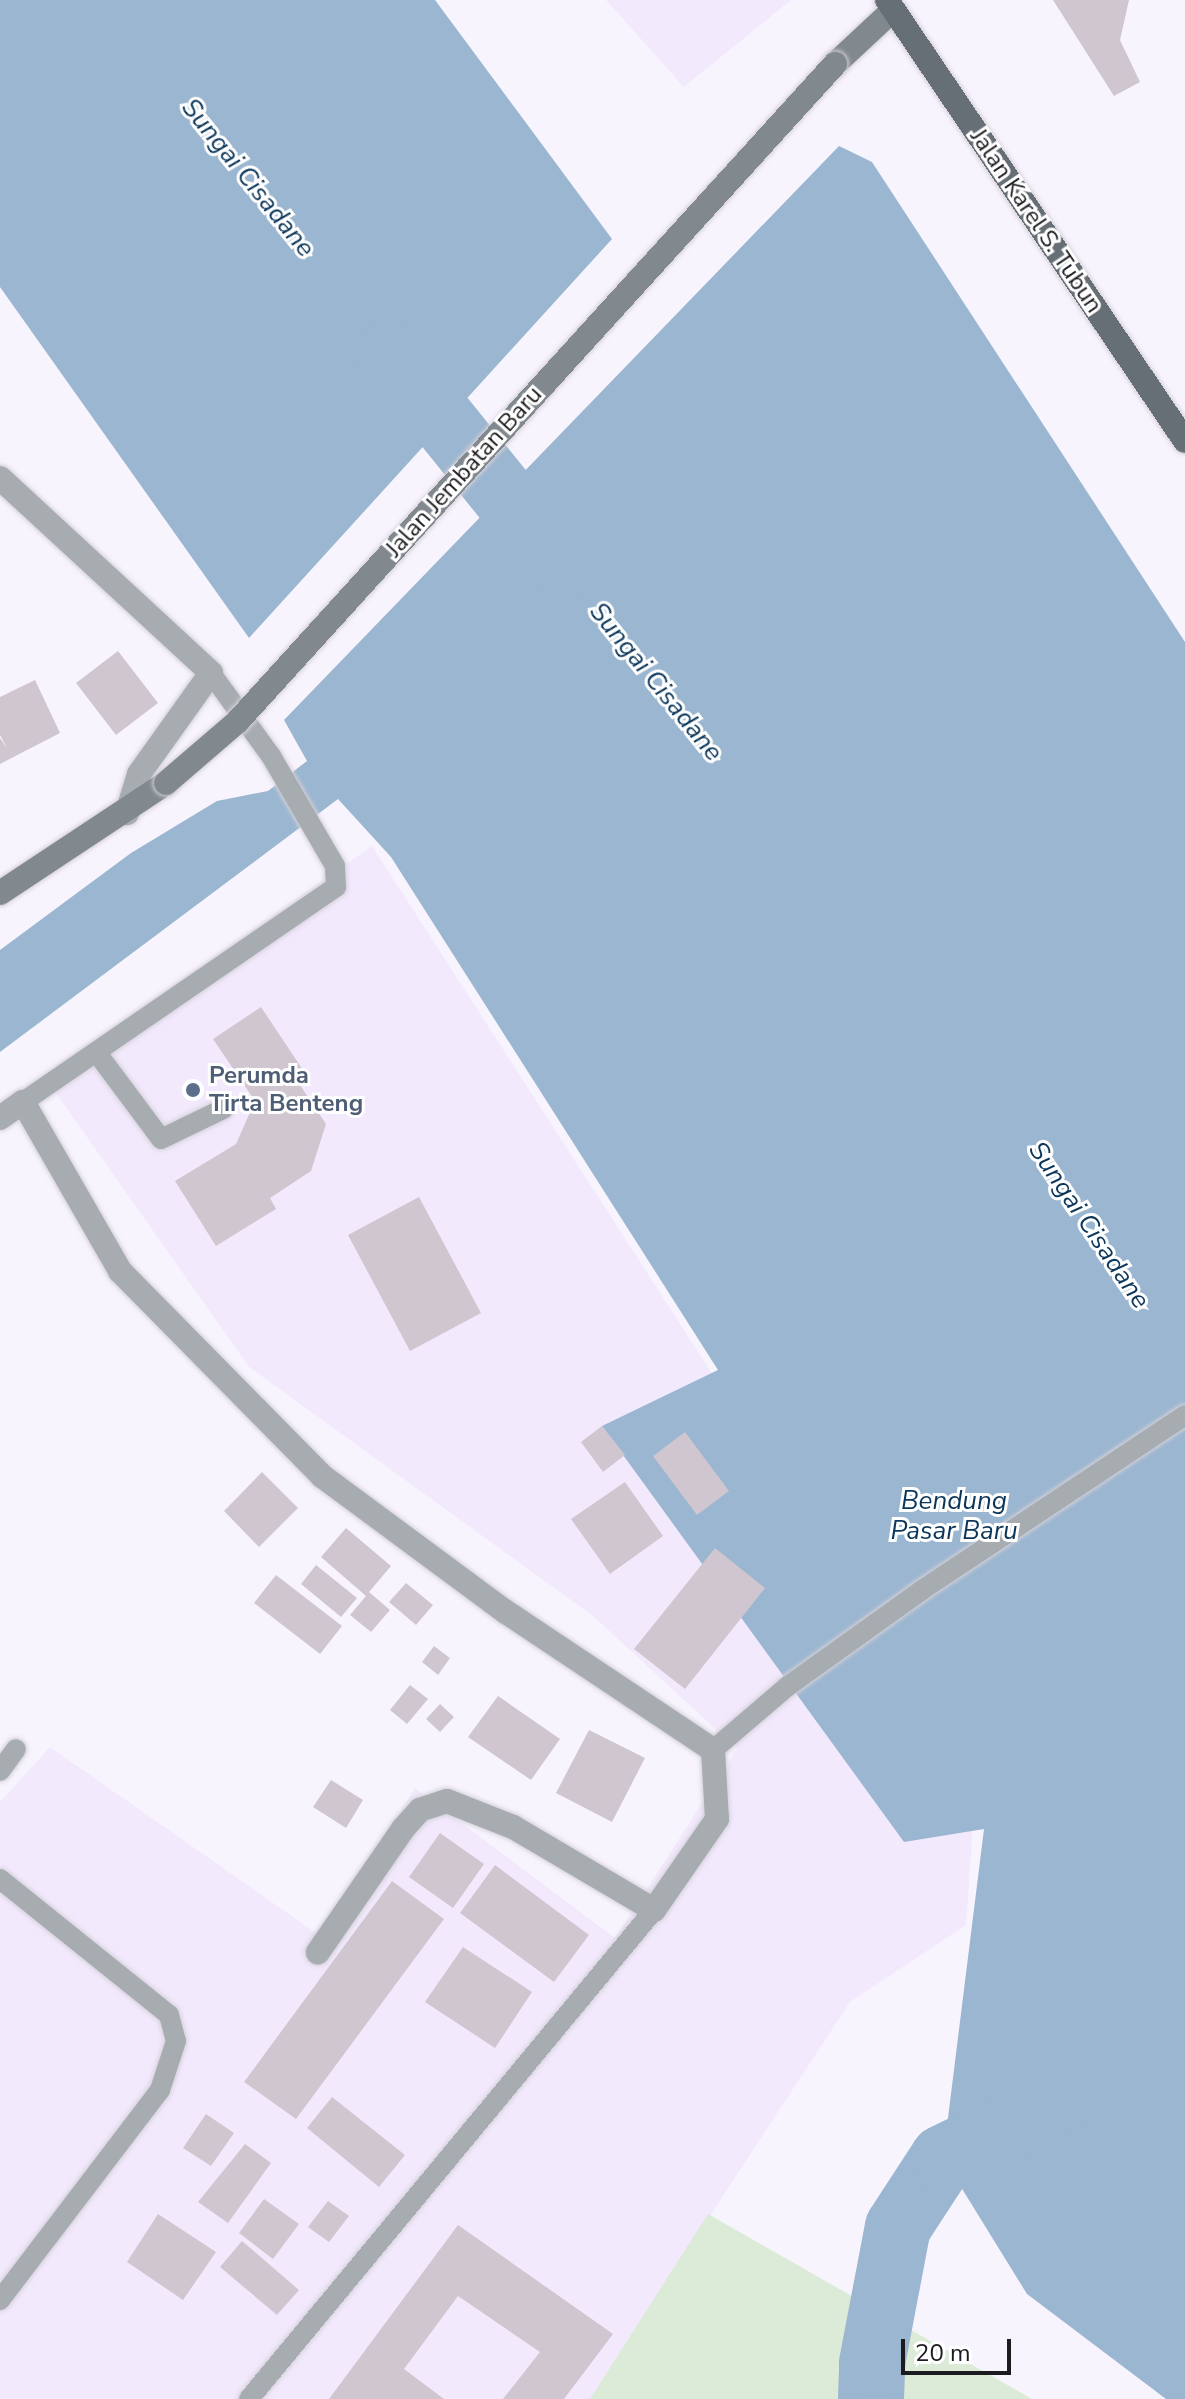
<!DOCTYPE html>
<style>
body{margin:0}
#map{position:relative;width:1185px;height:2399px;overflow:hidden;background:#f8f4fe;font-family:"Nunito Sans",sans-serif}
div>[style]{position:absolute}
.built>*{inset:0;background:#f2e9fd}
.green>*{inset:0;background:#dbebd8}
.water>*{inset:0;background:#9bb6d0}
.river>*{height:66px;margin:-33px;padding:0 33px;transform-origin:33px;border-radius:33px;background:#9bb6d0}
.building>*{inset:0;background:#d0c6d0}
.roads{filter:drop-shadow(0 0 2px #d5d1da) drop-shadow(0 0 2px #d5d1da)}
.lane>*{height:20px;margin:-10px;padding:0 10px;transform-origin:10px;border-radius:10px;background:#a7acb0}
.street>*{height:24px;margin:-12px;padding:0 12px;transform-origin:12px;border-radius:12px;background:#a7acb0}
.secondary>*{height:24px;margin:-12px;padding:0 12px;transform-origin:12px;border-radius:12px;background:#81898e}
.primary>*{height:24px;margin:-12px;padding:0 12px;transform-origin:12px;border-radius:12px;background:#666f76}
.bridges{filter:drop-shadow(0 0 2px #d5d1da) drop-shadow(0 0 2px #d5d1da)}
.secondary-bridge>*{height:24px;margin:-12px;padding:0 12px;transform-origin:12px;border-radius:12px;background:#81898e}
.dots>*{width:22px;height:22px;translate:-50% -50%;box-sizing:border-box;border:4px solid #fff;border-radius:50%}
span{translate:-50% -50%;white-space:nowrap;text-align:center;line-height:1.15;-webkit-text-stroke:6px #fff;paint-order:stroke}
.street-label{font-size:24px;color:#1c1b1f}
.service-label{font-size:24px;color:#4e5e75;font-weight:700}
.left{translate:0 -50%;text-align:left}
.water-label{font-size:26px;color:#0b365a;font-style:italic}
.scale{position:absolute;left:901px;top:2339px;width:110px;height:36px;box-sizing:border-box;border:4px solid #1c1b1f;border-top:0;padding-left:10px;font-size:24px;line-height:28px;white-space:nowrap;color:#1c1b1f;-webkit-text-stroke:6px #fff;paint-order:stroke}
</style>
<div id="map">
<div class="built">
<i style="clip-path:polygon(606px 0,791px 0,684px 87px)"></i>
<i style="clip-path:polygon(372px 846px,976px 1783px,966px 1925px,850px 2002px,590px 2399px,0 2399px,0 1802px,50px 1747px,323px 1938px,415px 1788px,615px 1938px,737px 1749px,593px 1616px,249px 1367px,44px 1076px)"></i>
</div>
<div class="green">
<i style="clip-path:polygon(708px 2214px,1032px 2399px,590px 2399px)"></i>
</div>
<div class="water">
<i style="clip-path:polygon(0 0,435px 0,612px 239px,249px 638px,0 287px)"></i>
<i style="clip-path:polygon(839px 146px,872px 162px,1185px 642px,1185px 2399px,1166px 2399px,1027px 2294px,943px 2158px,984px 1829px,904px 1842px,602px 1426px,718px 1370px,391px 857px,338px 799px,0 1052px,0 950px,131px 853px,217px 801px,268px 791px,307px 761px,284px 720px)"></i>
</div>
<div class="river">
<i style="left:389px;top:353px;width:274px;rotate:51.1deg"></i>
<i style="left:871px;top:2399px;width:36px;rotate:-88deg"></i>
<i style="left:872px;top:2363px;width:138px;rotate:-79.2deg"></i>
<i style="left:898px;top:2227px;width:82px;rotate:-56.9deg"></i>
<i style="left:943px;top:2158px;width:269px;rotate:-26deg"></i>
</div>
<div class="building">
<i style="clip-path:polygon(1053px 0,1129px 0,1120px 40px,1140px 82px,1114px 96px)"></i>
<i style="clip-path:polygon(118px 651px,158px 703px,116px 735px,76px 683px)"></i>
<i style="clip-path:polygon(35px 680px,60px 733px,0 764px,0 738px,7px 748px,0 735px,0 697px)"></i>
<i style="clip-path:polygon(261px 1007px,303px 1070px,294px 1076px,326px 1124px,311px 1171px,270px 1198px,276px 1209px,216px 1246px,175px 1181px,236px 1144px,255px 1101px,213px 1039px)"></i>
<i style="clip-path:polygon(419px 1197px,481px 1313px,410px 1351px,348px 1235px)"></i>
<i style="clip-path:polygon(602px 1426px,625px 1455px,603px 1472px,581px 1442px)"></i>
<i style="clip-path:polygon(685px 1432px,729px 1491px,697px 1515px,653px 1456px)"></i>
<i style="clip-path:polygon(262px 1472px,298px 1508px,259px 1547px,224px 1511px)"></i>
<i style="clip-path:polygon(625px 1482px,663px 1536px,610px 1574px,571px 1519px)"></i>
<i style="clip-path:polygon(346px 1528px,391px 1566px,369px 1592px,390px 1610px,371px 1632px,350px 1615px,366px 1596px,321px 1557px)"></i>
<i style="clip-path:polygon(715px 1548px,765px 1588px,685px 1689px,634px 1649px)"></i>
<i style="clip-path:polygon(316px 1565px,357px 1598px,341px 1617px,301px 1584px)"></i>
<i style="clip-path:polygon(276px 1575px,342px 1626px,320px 1654px,254px 1603px)"></i>
<i style="clip-path:polygon(406px 1583px,433px 1605px,416px 1625px,389px 1602px)"></i>
<i style="clip-path:polygon(434px 1646px,450px 1658px,438px 1675px,422px 1662px)"></i>
<i style="clip-path:polygon(410px 1685px,428px 1699px,407px 1724px,390px 1710px)"></i>
<i style="clip-path:polygon(498px 1696px,560px 1739px,531px 1780px,468px 1737px)"></i>
<i style="clip-path:polygon(440px 1704px,454px 1717px,440px 1732px,426px 1719px)"></i>
<i style="clip-path:polygon(589px 1730px,645px 1758px,612px 1822px,556px 1793px)"></i>
<i style="clip-path:polygon(331px 1780px,363px 1800px,346px 1828px,313px 1807px)"></i>
<i style="clip-path:polygon(440px 1833px,484px 1864px,453px 1908px,409px 1877px)"></i>
<i style="clip-path:polygon(495px 1865px,589px 1935px,554px 1982px,460px 1913px)"></i>
<i style="clip-path:polygon(392px 1881px,444px 1919px,296px 2119px,244px 2082px)"></i>
<i style="clip-path:polygon(463px 1947px,532px 1992px,495px 2048px,425px 2002px)"></i>
<i style="clip-path:polygon(332px 2097px,405px 2155px,379px 2187px,307px 2128px)"></i>
<i style="clip-path:polygon(206px 2114px,234px 2133px,211px 2166px,183px 2148px)"></i>
<i style="clip-path:polygon(245px 2144px,271px 2163px,228px 2223px,198px 2202px)"></i>
<i style="clip-path:polygon(264px 2199px,299px 2224px,273px 2259px,239px 2233px)"></i>
<i style="clip-path:polygon(328px 2201px,349px 2216px,329px 2242px,308px 2227px)"></i>
<i style="clip-path:polygon(158px 2214px,216px 2252px,183px 2300px,127px 2262px)"></i>
<i style="clip-path:polygon(458px 2225px,613px 2334px,564px 2399px,503px 2399px,540px 2352px,458px 2296px,404px 2369px,444px 2399px,329px 2399px)"></i>
<i style="clip-path:polygon(242px 2241px,299px 2290px,277px 2315px,220px 2267px)"></i>
</div>
<div class="roads">
<div class="lane">
<i style="left:97px;top:1053px;width:107px;rotate:53.3deg"></i>
<i style="left:161px;top:1139px;width:69px;rotate:-25.8deg"></i>
<i style="left:23px;top:1102px;width:380px;rotate:-34.5deg"></i>
<i style="left:336px;top:887px;width:21px;rotate:-93deg"></i>
<i style="left:335px;top:866px;width:127px;rotate:-120.2deg"></i>
<i style="left:271px;top:756px;width:102px;rotate:-125.9deg"></i>
<i style="left:713px;top:1750px;width:99px;rotate:-40.5deg"></i>
<i style="left:788px;top:1686px;width:165px;rotate:-35.6deg"></i>
<i style="left:922px;top:1590px;width:316px;rotate:-33.6deg"></i>
<i style="left:0;top:1771px;width:27px;rotate:-54deg"></i>
<i style="left:0;top:1879px;width:217px;rotate:38.8deg"></i>
<i style="left:169px;top:2015px;width:27px;rotate:75deg"></i>
<i style="left:176px;top:2041px;width:52px;rotate:108.1deg"></i>
<i style="left:160px;top:2090px;width:264px;rotate:127.3deg"></i>
<i style="left:249px;top:2399px;width:635px;rotate:-50.37deg"></i>
</div>
<div class="street">
<i style="left:0;top:478px;width:287px;rotate:42.7deg"></i>
<i style="left:211px;top:673px;width:124px;rotate:125.5deg"></i>
<i style="left:139px;top:774px;width:41px;rotate:107.1deg"></i>
<i style="left:0;top:1118px;width:28px;rotate:-35deg"></i>
<i style="left:23px;top:1102px;width:195px;rotate:60.1deg"></i>
<i style="left:120px;top:1271px;width:288px;rotate:45.4deg"></i>
<i style="left:322px;top:1476px;width:229px;rotate:36.5deg"></i>
<i style="left:506px;top:1612px;width:249px;rotate:33.7deg"></i>
<i style="left:713px;top:1750px;width:69px;rotate:86.7deg"></i>
<i style="left:717px;top:1819px;width:111px;rotate:124.7deg"></i>
<i style="left:654px;top:1910px;width:164px;rotate:-149.5deg"></i>
<i style="left:513px;top:1827px;width:71px;rotate:-158.5deg"></i>
<i style="left:447px;top:1801px;width:28px;rotate:162deg"></i>
<i style="left:420px;top:1810px;width:25px;rotate:132deg"></i>
<i style="left:403px;top:1829px;width:150px;rotate:124.6deg"></i>
</div>
<div class="secondary">
<i style="left:835px;top:64px;width:79px;rotate:-43deg"></i>
<i style="left:0;top:893px;width:199px;rotate:-33.5deg"></i>
</div>
<div class="primary">
<i style="left:887px;top:0;width:532px;rotate:55.95deg"></i>
</div>
</div>
<div class="bridges">
<div class="secondary-bridge">
<i style="left:166px;top:783px;width:95px;rotate:-40.7deg"></i>
<i style="left:238px;top:721px;width:888px;rotate:-47.74deg"></i>
</div>
</div>
<div class="dots">
<i style="left:193px;top:1090px;background:#5c6f8a"></i>
</div>
<div class="street-label">
<span style="left:1036px;top:221px;rotate:56deg">Jalan Karel S. Tubun</span>
<span style="left:464px;top:472px;rotate:-48deg">Jalan Jembatan Baru</span>
</div>
<div class="service-label">
<span class="left" style="left:209px;top:1090px">Perumda<br>Tirta Benteng</span>
</div>
<div class="water-label">
<span style="left:248px;top:178px;rotate:51deg">Sungai Cisadane</span>
<span style="left:656px;top:682px;rotate:51deg">Sungai Cisadane</span>
<span style="left:1089px;top:1225px;rotate:56deg">Sungai Cisadane</span>
<span style="left:954px;top:1516px">Bendung<br>Pasar Baru</span>
</div>
<div class="scale">20 m</div>
</div>
